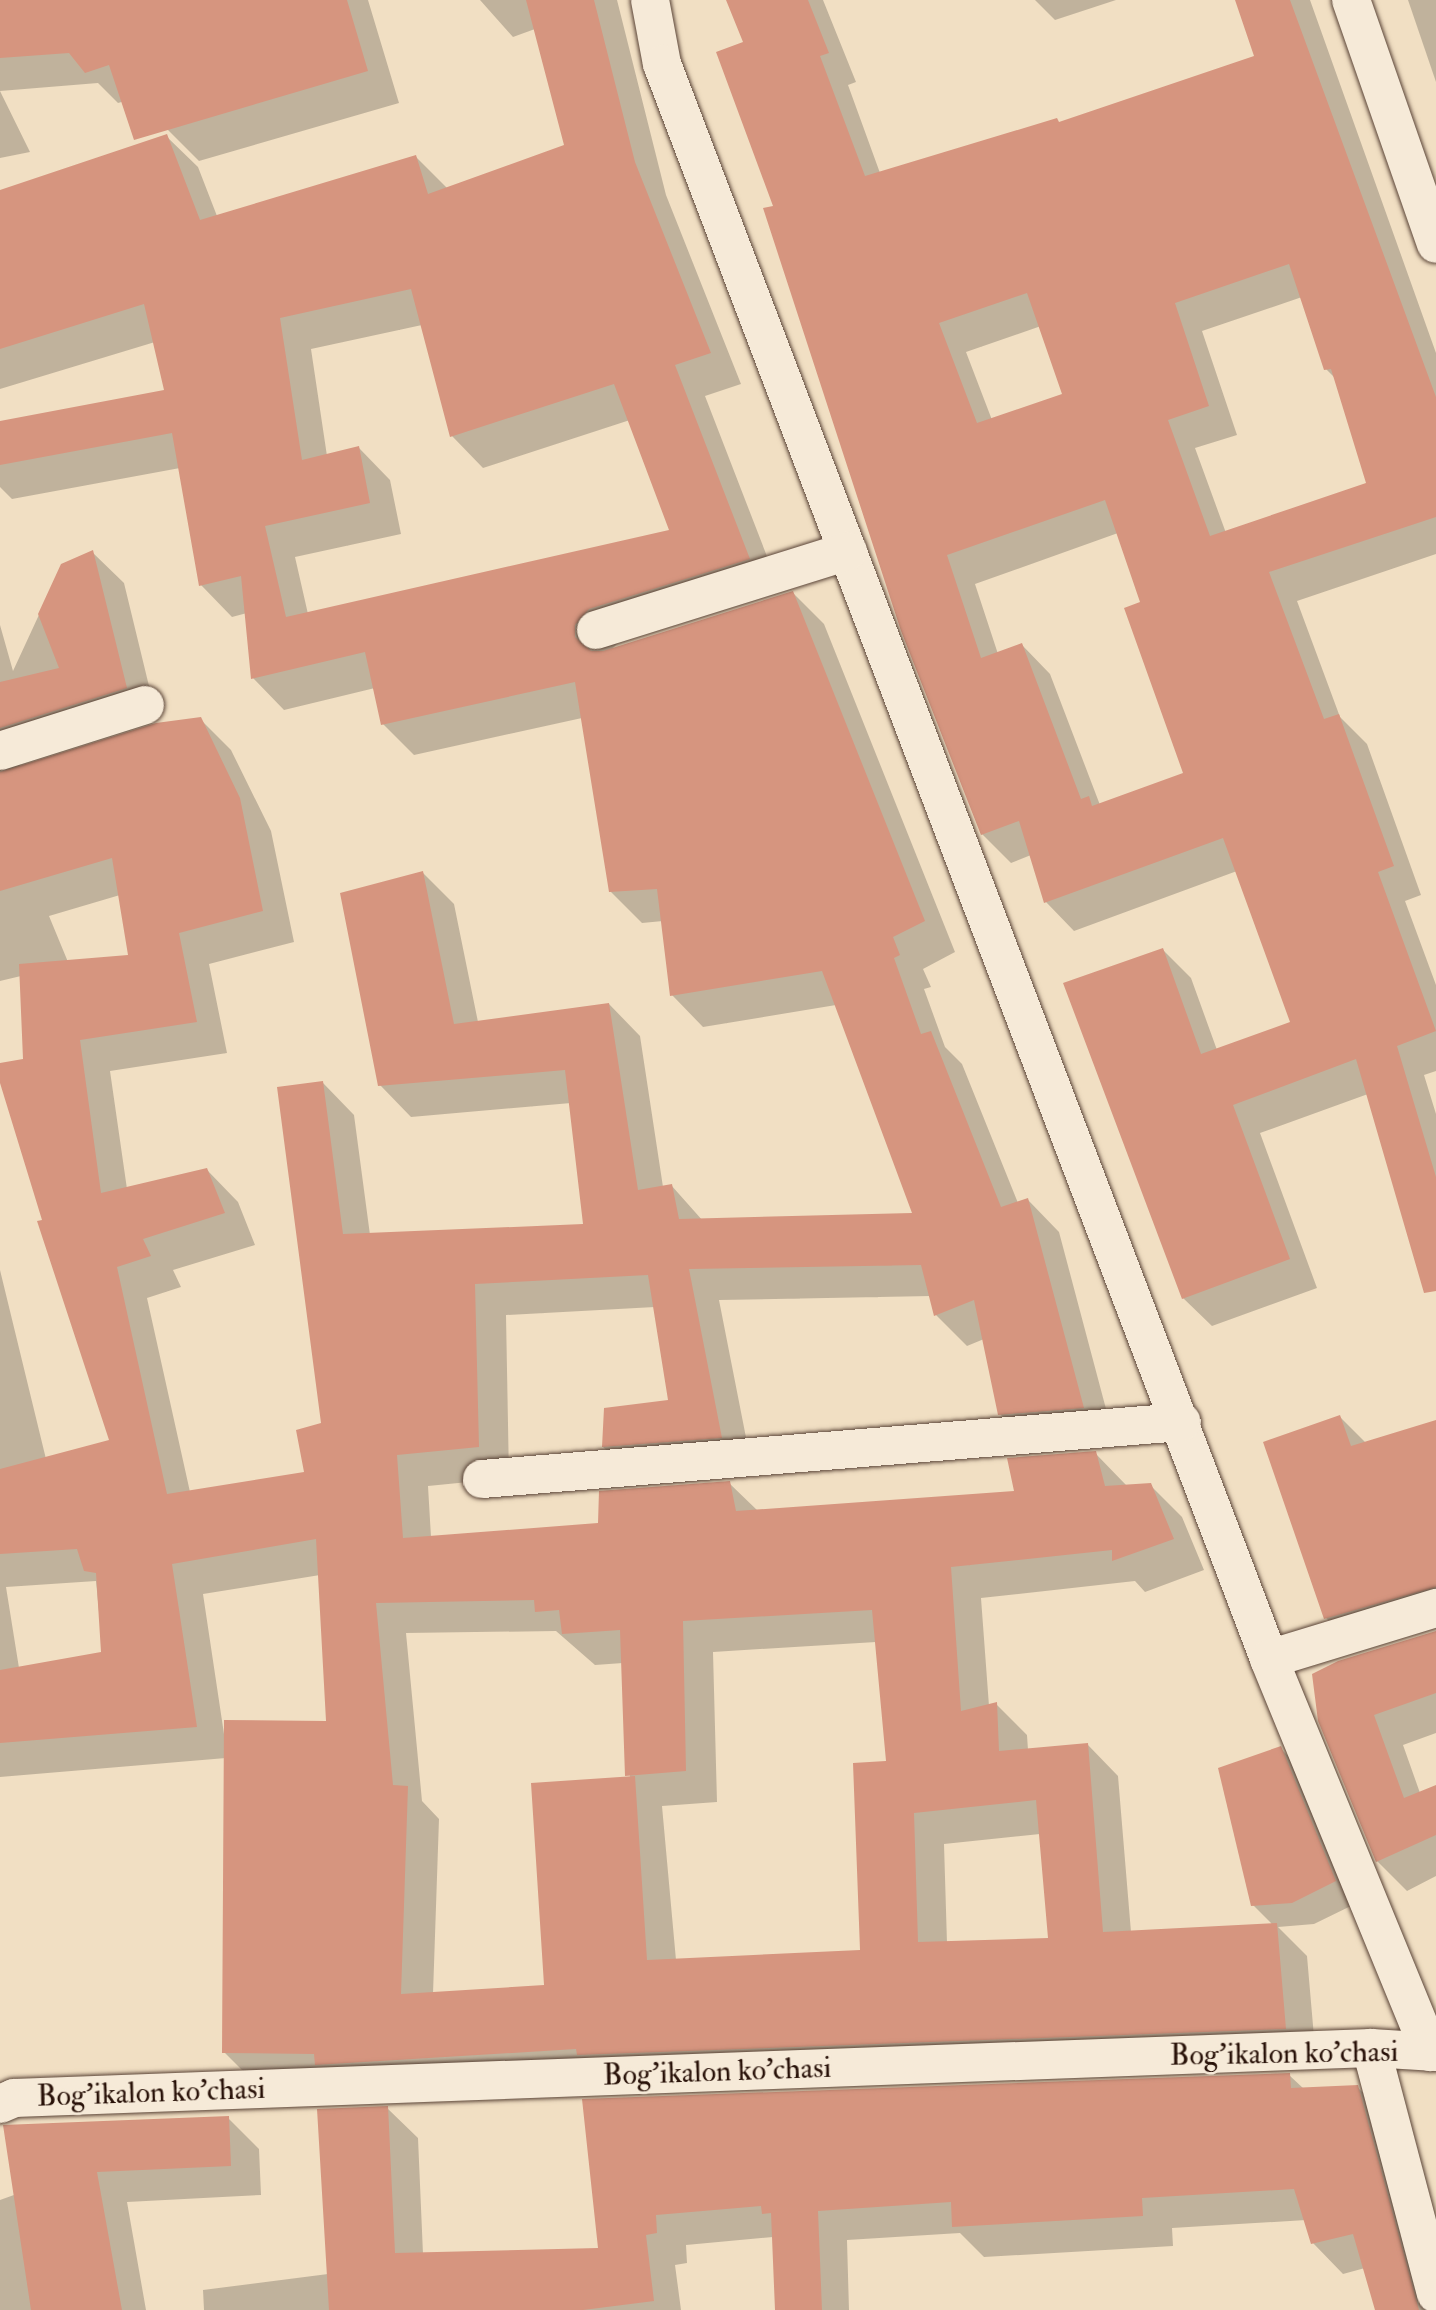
<!DOCTYPE html>
<style>
body{margin:0}
#map{position:relative;width:1436px;height:2310px;overflow:hidden;background:#f1dfc3;font-family:"IM FELL Double Pica",serif}
div>[style]{position:absolute}
.shadow>*{inset:0;background:#0003}
.building>*{inset:0;background:#d6957f}
.roads{filter:drop-shadow(0 0 2px #5a4437) drop-shadow(0 0 2px #5a4437)}
.minor>*{height:38px;margin:-19px;padding:0 19px;transform-origin:19px;border-radius:19px;background:#f6ead8}
span{translate:-50% -50%;white-space:nowrap;text-align:center;line-height:1.15;-webkit-text-stroke:5px #f6ead8;paint-order:stroke}
.street-label{font-size:30px;color:#281108}
</style>
<div id="map">
<div class="shadow">
<i style="clip-path:polygon(0 0,368px 0,399px 103px,199px 161px,168px 130px,125px 101px,118px 103px,98px 83px,0 91px,30px 152px,0 158px)"></i>
<i style="clip-path:polygon(evenodd,480px 0,617px 0,666px 195px,741px 384px,705px 396px,780px 590px,621px 640px,611px 650px,793px 593px,824px 624px,955px 952px,923px 969px,931px 987px,924px 989px,945px 1047px,962px 1064px,1018px 1203px,1028px 1200px,1059px 1232px,1114px 1439px,1031px 1446px,1000px 1414px,984px 1339px,967px 1346px,936px 1315px,931px 1296px,719px 1300px,752px 1468px,635px 1478px,603px 1447px,670px 1402px,655px 1307px,506px 1315px,509px 1478px,428px 1486px,431px 1537px,600px 1524px,729px 1483px,758px 1511px,1016px 1493px,1095px 1453px,1127px 1486px,1150px 1485px,1182px 1517px,1204px 1570px,1145px 1592px,1135px 1581px,981px 1598px,989px 1706px,996px 1704px,1027px 1735px,1028px 1750px,1087px 1744px,1118px 1776px,1131px 1932px,1273px 1925px,1253px 1905px,1280px 1748px,1302px 1770px,1357px 1903px,1314px 1924px,1278px 1927px,1307px 1956px,1316px 2060px,255px 2083px,224px 2052px,226px 1758px,0 1777px,0 1270px,46px 1459px,111px 1441px,0 1077px,0 1065px,25px 1060px,21px 976px,0 981px,0 625px,13px 671px,62px 565px,92px 552px,124px 583px,157px 719px,24px 761px,15px 771px,200px 719px,231px 750px,271px 831px,294px 942px,209px 964px,227px 1053px,110px 1071px,127px 1189px,207px 1170px,238px 1202px,255px 1245px,173px 1270px,181px 1287px,147px 1298px,190px 1492px,307px 1474px,323px 1425px,323px 1083px,354px 1115px,370px 1235px,585px 1225px,571px 1103px,411px 1117px,380px 1085px,423px 873px,454px 904px,478px 1022px,609px 1004px,640px 1036px,663px 1187px,671px 1185px,703px 1221px,914px 1215px,836px 1005px,703px 1027px,672px 995px,663px 921px,642px 923px,610px 891px,582px 718px,414px 755px,383px 724px,375px 688px,284px 710px,253px 678px,247px 613px,232px 617px,201px 585px,180px 468px,12px 499px,0 487px,0 422px,166px 391px,155px 342px,0 389px,0 192px,166px 136px,198px 167px,217px 216px,416px 157px,448px 189px,566px 146px,535px 29px,513px 37px,480px 0,422px 325px,452px 436px,483px 468px,630px 420px,672px 531px,308px 614px,295px 557px,401px 534px,390px 480px,359px 448px,327px 456px,311px 349px,422px 325px,480px 0,120px 895px,130px 957px,68px 962px,49px 916px,120px 895px,480px 0,320px 1575px,328px 1723px,224px 1734px,203px 1594px,320px 1575px,480px 0,96px 1581px,103px 1653px,19px 1668px,6px 1587px,96px 1581px,480px 0,556px 1631px,595px 1665px,623px 1663px,630px 1778px,546px 1987px,433px 1994px,439px 1819px,422px 1801px,406px 1633px,556px 1631px,480px 0,876px 1642px,888px 1762px,861px 1951px,676px 1960px,662px 1806px,717px 1802px,713px 1652px,876px 1642px,480px 0,1040px 1834px,1050px 1940px,947px 1943px,944px 1844px,1040px 1834px)"></i>
<i style="clip-path:polygon(evenodd,728px 0,823px 0,856px 82px,848px 85px,880px 173px,1060px 124px,1256px 58px,1237px 0,1310px 0,1436px 353px,1436px 554px,1297px 601px,1340px 717px,1367px 744px,1421px 895px,1405px 901px,1436px 985px,1436px 1071px,1424px 1075px,1436px 1114px,1436px 1244px,1368px 1094px,1260px 1133px,1317px 1288px,1212px 1326px,1183px 1298px,1163px 950px,1191px 978px,1217px 1050px,1292px 1023px,1237px 871px,1074px 931px,1046px 902px,1031px 855px,1011px 863px,982px 834px,776px 207px,745px 43px,728px 0,1302px 297px,1326px 369px,1336px 379px,1368px 484px,1226px 533px,1195px 448px,1237px 435px,1202px 331px,1302px 297px,728px 0,1041px 326px,1065px 395px,992px 420px,966px 352px,1041px 326px,728px 0,1118px 533px,1142px 603px,1185px 774px,1100px 805px,1050px 674px,1022px 645px,998px 654px,975px 584px,1118px 533px)"></i>
<i style="clip-path:polygon(1035px 0,1116px 0,1055px 20px)"></i>
<i style="clip-path:polygon(1408px 0,1436px 0,1436px 82px)"></i>
<i style="clip-path:polygon(1340px 1417px,1366px 1443px,1436px 1422px,1436px 1624px,1356px 1648px,1326px 1618px)"></i>
<i style="clip-path:polygon(1436px 1633px,1436px 1733px,1403px 1745px,1420px 1793px,1436px 1787px,1436px 1876px,1407px 1891px,1377px 1861px,1320px 1721px)"></i>
<i style="clip-path:polygon(1289px 2075px,1304px 2089px,1357px 2087px,1388px 2117px,1436px 2310px,1376px 2310px,1365px 2268px,1343px 2274px,1313px 2243px,1306px 2220px,1172px 2228px,1173px 2246px,984px 2257px,960px 2233px,847px 2240px,849px 2310px,776px 2310px,773px 2237px,686px 2245px,687px 2263px,675px 2265px,681px 2310px,204px 2310px,203px 2290px,328px 2274px,387px 2108px,418px 2138px,423px 2254px,600px 2249px,584px 2101px)"></i>
<i style="clip-path:polygon(228px 2118px,259px 2149px,261px 2195px,127px 2202px,146px 2310px,0 2310px,0 2200px)"></i>
</div>
<div class="building">
<i style="clip-path:polygon(0 0,347px 0,368px 71px,134px 140px,109px 65px,85px 73px,69px 53px,0 58px)"></i>
<i style="clip-path:polygon(evenodd,526px 0,594px 0,635px 162px,711px 353px,675px 365px,750px 559px,589px 609px,575px 625px,575px 637px,591px 651px,603px 651px,793px 591px,925px 921px,893px 937px,900px 955px,894px 958px,921px 1034px,931px 1031px,1001px 1207px,1028px 1198px,1084px 1408px,998px 1415px,974px 1300px,934px 1316px,921px 1265px,689px 1269px,722px 1438px,602px 1447px,604px 1408px,668px 1400px,648px 1275px,475px 1284px,479px 1447px,397px 1455px,403px 1538px,598px 1523px,599px 1491px,730px 1481px,736px 1511px,1014px 1491px,1007px 1458px,1096px 1451px,1105px 1486px,1151px 1483px,1174px 1539px,1112px 1561px,1112px 1550px,951px 1567px,961px 1711px,997px 1702px,999px 1751px,1088px 1743px,1103px 1932px,1277px 1923px,1286px 2029px,577px 2055px,576px 2049px,315px 2065px,314px 2054px,222px 2053px,224px 1720px,326px 1721px,316px 1539px,172px 1564px,197px 1727px,0 1743px,0 1670px,101px 1652px,96px 1573px,84px 1571px,77px 1549px,0 1554px,0 1469px,109px 1440px,37px 1221px,42px 1220px,0 1083px,0 1063px,23px 1059px,19px 964px,128px 955px,112px 858px,0 891px,0 772px,156px 723px,201px 717px,240px 798px,263px 911px,179px 933px,197px 1022px,80px 1040px,101px 1193px,207px 1168px,225px 1213px,143px 1239px,151px 1256px,117px 1267px,167px 1494px,304px 1472px,296px 1430px,321px 1423px,277px 1087px,323px 1081px,343px 1234px,583px 1224px,565px 1070px,378px 1086px,340px 893px,423px 871px,454px 1024px,609px 1003px,638px 1190px,672px 1184px,679px 1219px,912px 1213px,822px 971px,670px 996px,657px 889px,609px 892px,575px 682px,381px 725px,365px 652px,251px 679px,241px 576px,199px 586px,172px 433px,0 465px,0 421px,164px 390px,144px 304px,0 349px,0 190px,167px 134px,200px 220px,416px 155px,428px 194px,564px 145px,526px 0,411px 289px,450px 437px,614px 384px,669px 530px,286px 617px,265px 526px,370px 503px,359px 446px,302px 460px,280px 318px,411px 289px,526px 0,534px 1600px,535px 1612px,559px 1610px,562px 1634px,620px 1630px,625px 1776px,686px 1771px,683px 1621px,872px 1610px,886px 1761px,853px 1763px,860px 1950px,647px 1960px,635px 1776px,531px 1783px,544px 1985px,401px 1994px,408px 1786px,393px 1785px,376px 1603px,534px 1600px,526px 0,1036px 1800px,1048px 1938px,918px 1942px,914px 1813px,1036px 1800px)"></i>
<i style="clip-path:polygon(evenodd,726px 0,808px 0,829px 53px,820px 56px,865px 176px,1057px 118px,1059px 122px,1254px 56px,1235px 0,1290px 0,1436px 397px,1436px 517px,1269px 572px,1324px 719px,1339px 714px,1394px 866px,1378px 872px,1436px 1031px,1397px 1046px,1436px 1177px,1436px 1291px,1424px 1293px,1356px 1059px,1233px 1105px,1290px 1259px,1182px 1299px,1063px 983px,1163px 948px,1201px 1054px,1290px 1022px,1223px 838px,1044px 903px,1019px 821px,981px 835px,901px 631px,763px 208px,773px 206px,716px 52px,743px 42px,726px 0,1289px 264px,1324px 370px,1331px 369px,1366px 483px,1210px 536px,1168px 420px,1209px 406px,1175px 303px,1289px 264px,726px 0,1027px 293px,1062px 394px,977px 423px,939px 323px,1027px 293px,726px 0,1105px 500px,1140px 602px,1124px 608px,1183px 773px,1092px 806px,1089px 796px,1081px 799px,1022px 643px,981px 658px,947px 555px,1105px 500px)"></i>
<i style="clip-path:polygon(93px 550px,127px 688px,0 728px,0 682px,59px 668px,38px 614px,61px 564px)"></i>
<i style="clip-path:polygon(1340px 1415px,1351px 1446px,1436px 1420px,1436px 1587px,1324px 1619px,1263px 1442px)"></i>
<i style="clip-path:polygon(1436px 1631px,1436px 1693px,1374px 1715px,1404px 1798px,1436px 1785px,1436px 1835px,1376px 1862px,1318px 1721px,1312px 1674px,1338px 1661px)"></i>
<i style="clip-path:polygon(1281px 1746px,1336px 1881px,1292px 1903px,1251px 1906px,1218px 1768px)"></i>
<i style="clip-path:polygon(1290px 2073px,1291px 2088px,1358px 2085px,1419px 2310px,1375px 2310px,1353px 2234px,1311px 2244px,1294px 2189px,1142px 2198px,1143px 2216px,952px 2227px,951px 2202px,818px 2211px,822px 2310px,775px 2310px,771px 2213px,762px 2214px,761px 2206px,656px 2215px,657px 2233px,646px 2235px,654px 2301px,583px 2310px,329px 2310px,317px 2109px,388px 2106px,395px 2253px,598px 2248px,582px 2099px)"></i>
<i style="clip-path:polygon(229px 2116px,231px 2166px,97px 2172px,122px 2310px,31px 2310px,3px 2125px)"></i>
</div>
<div class="roads">
<div class="minor">
<i style="left:650px;top:0;width:65px;rotate:79.4deg"></i>
<i style="left:662px;top:64px;width:1707px;rotate:69.16deg"></i>
<i style="left:1269px;top:1659px;width:425px;rotate:67.7deg"></i>
<i style="left:1351px;top:0;width:258px;rotate:70.8deg"></i>
<i style="left:596px;top:630px;width:264px;rotate:-17.4deg"></i>
<i style="left:0;top:751px;width:152px;rotate:-17.6deg"></i>
<i style="left:482px;top:1479px;width:702px;rotate:-4.66deg"></i>
<i style="left:1269px;top:1659px;width:175px;rotate:-17deg"></i>
<i style="left:1371px;top:2048px;width:254px;rotate:75.2deg"></i>
<i style="left:0;top:2104px;width:15px;rotate:-23deg"></i>
<i style="left:14px;top:2098px;width:1358px;rotate:-2.11deg"></i>
<i style="left:1371px;top:2048px;width:65px;rotate:3.5deg"></i>
</div>
</div>
<div class="street-label">
<span style="left:1284px;top:2054px;rotate:-1deg">Bog'ikalon ko'chasi</span>
<span style="left:717px;top:2072px;rotate:-2deg">Bog'ikalon ko'chasi</span>
<span style="left:151px;top:2093px;rotate:-2deg">Bog'ikalon ko'chasi</span>
</div>
</div>
